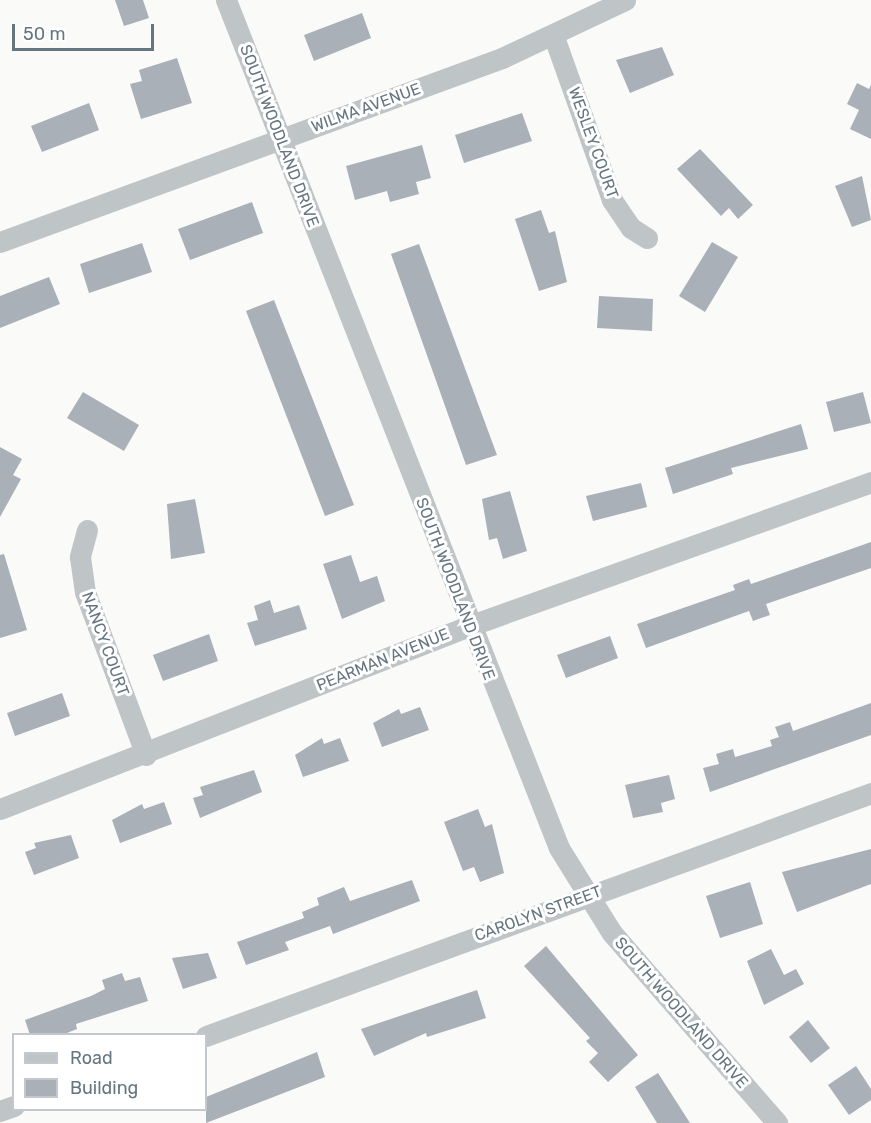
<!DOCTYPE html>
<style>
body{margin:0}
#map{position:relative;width:871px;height:1123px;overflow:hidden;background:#fafaf8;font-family:Rubik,sans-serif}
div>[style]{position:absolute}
.building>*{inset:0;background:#a9b0b7}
.minor>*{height:21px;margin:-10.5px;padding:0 10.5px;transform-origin:10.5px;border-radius:10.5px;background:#bfc4c7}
span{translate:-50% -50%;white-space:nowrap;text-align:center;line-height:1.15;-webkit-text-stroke:6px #fff;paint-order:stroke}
.street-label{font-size:16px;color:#667681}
.legend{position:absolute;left:12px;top:1033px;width:195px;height:78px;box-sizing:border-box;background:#fff;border:2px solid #c2c8cd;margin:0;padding:8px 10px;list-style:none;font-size:18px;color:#667681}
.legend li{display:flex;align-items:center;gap:12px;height:30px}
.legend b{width:30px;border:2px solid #c2c8cd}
.scale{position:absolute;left:12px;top:24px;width:142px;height:27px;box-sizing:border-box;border:3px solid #667681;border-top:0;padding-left:8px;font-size:18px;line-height:21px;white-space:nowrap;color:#667681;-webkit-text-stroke:4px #fff;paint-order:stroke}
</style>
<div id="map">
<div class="building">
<i style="clip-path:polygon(115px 0,143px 0,149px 18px,124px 26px)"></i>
<i style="clip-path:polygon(362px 13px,371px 38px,314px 61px,304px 35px)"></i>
<i style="clip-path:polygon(662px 47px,674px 75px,630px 93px,616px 60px)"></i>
<i style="clip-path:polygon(177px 58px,192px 103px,141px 119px,130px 84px,142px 81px,139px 70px)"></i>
<i style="clip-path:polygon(857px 83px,869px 89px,871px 85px,871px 139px,850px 129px,859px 110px,847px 104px)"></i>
<i style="clip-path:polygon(89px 103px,99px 130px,42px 152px,31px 126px)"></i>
<i style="clip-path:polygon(522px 113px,532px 141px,464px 163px,455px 135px)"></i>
<i style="clip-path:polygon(422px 145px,431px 178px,416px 182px,419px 194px,390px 202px,387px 191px,355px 200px,346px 166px)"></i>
<i style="clip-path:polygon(700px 149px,753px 205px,738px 219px,729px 208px,721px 216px,677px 169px)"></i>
<i style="clip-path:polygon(862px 176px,871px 220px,852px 227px,835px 186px)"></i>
<i style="clip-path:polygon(252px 202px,263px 233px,190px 260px,178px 229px)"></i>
<i style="clip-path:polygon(541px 210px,549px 233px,555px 231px,567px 282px,539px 291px,515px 219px)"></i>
<i style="clip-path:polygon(712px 242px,738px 257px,705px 312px,679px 296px)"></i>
<i style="clip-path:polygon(142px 243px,152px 272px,89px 293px,80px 264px)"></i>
<i style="clip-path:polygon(419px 244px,497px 455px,466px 465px,391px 254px)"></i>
<i style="clip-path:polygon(49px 277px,60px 304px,0 328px,0 296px)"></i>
<i style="clip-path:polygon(599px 296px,653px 299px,652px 331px,597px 328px)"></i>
<i style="clip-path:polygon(274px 300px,354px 505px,325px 516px,246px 311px)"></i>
<i style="clip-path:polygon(83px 392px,139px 425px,124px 451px,67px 418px)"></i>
<i style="clip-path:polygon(863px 392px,871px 423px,834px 432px,826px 402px)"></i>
<i style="clip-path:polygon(801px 424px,808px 449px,731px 468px,733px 474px,673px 494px,665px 468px)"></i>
<i style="clip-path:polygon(0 447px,22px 459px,13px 475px,21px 479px,0 517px)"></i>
<i style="clip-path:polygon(641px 483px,647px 507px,593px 521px,586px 496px)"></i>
<i style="clip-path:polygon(510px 491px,527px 551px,503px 559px,497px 538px,489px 540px,482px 499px)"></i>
<i style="clip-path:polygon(195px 499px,205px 553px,171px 559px,167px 504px)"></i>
<i style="clip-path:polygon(871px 542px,871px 568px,766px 604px,770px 615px,753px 621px,749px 611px,646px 648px,637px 624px,735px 590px,733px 585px,749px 579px,751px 584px)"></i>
<i style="clip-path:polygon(4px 554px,27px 630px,0 638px,0 555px)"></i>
<i style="clip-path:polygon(351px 555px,360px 582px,377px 576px,385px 601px,342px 619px,323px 564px)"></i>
<i style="clip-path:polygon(270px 600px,274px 613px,299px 605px,307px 629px,255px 646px,247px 623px,258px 620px,254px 606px)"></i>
<i style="clip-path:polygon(209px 634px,218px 661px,163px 681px,153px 655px)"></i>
<i style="clip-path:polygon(610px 636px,618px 658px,566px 678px,557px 655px)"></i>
<i style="clip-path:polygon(62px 693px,70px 716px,15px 736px,7px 713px)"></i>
<i style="clip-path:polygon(871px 703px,871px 735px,710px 792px,703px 768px,719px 764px,716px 754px,733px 749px,735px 757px,772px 746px,770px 740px,779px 737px,775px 727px,790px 722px,793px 731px)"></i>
<i style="clip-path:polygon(420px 707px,429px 730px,382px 747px,373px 723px,399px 709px,401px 714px)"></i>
<i style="clip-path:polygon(322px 738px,324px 744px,340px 738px,349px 761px,303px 777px,295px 755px)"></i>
<i style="clip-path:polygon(254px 770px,262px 792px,200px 818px,193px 798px,203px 795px,200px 787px)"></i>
<i style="clip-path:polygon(669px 775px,675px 799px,661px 803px,663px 812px,633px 818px,625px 785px)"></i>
<i style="clip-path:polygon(164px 802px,172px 824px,120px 843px,112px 820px,142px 804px,144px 809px)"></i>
<i style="clip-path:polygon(478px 809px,485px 827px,492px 824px,504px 873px,480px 882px,474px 867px,463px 871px,444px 822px)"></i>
<i style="clip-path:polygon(71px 835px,79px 858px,34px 875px,25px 852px,36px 848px,34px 843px)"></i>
<i style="clip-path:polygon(871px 849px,871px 884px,797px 912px,782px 872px)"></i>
<i style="clip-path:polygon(412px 880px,420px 901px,333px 934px,330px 926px,285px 942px,289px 950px,246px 965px,237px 942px,304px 918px,302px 912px,319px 905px,317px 898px,344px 887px,350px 901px)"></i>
<i style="clip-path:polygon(750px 882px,763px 924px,720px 938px,706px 896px)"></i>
<i style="clip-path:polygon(546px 946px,638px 1055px,608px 1082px,589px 1062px,598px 1053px,586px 1041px,590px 1038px,524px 966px)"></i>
<i style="clip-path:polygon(771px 949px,784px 975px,796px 969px,804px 984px,764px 1005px,747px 961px)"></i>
<i style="clip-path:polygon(208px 953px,217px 978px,183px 989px,172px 958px)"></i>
<i style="clip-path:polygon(122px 973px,125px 981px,140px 977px,148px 1001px,76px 1024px,77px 1029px,62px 1035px,30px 1035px,25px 1020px,91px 996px,105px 989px,102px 980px)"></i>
<i style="clip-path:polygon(477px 990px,486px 1018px,427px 1037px,426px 1033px,374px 1056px,361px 1029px)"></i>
<i style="clip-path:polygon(808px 1020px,830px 1048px,811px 1063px,789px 1037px)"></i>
<i style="clip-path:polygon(317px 1052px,325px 1077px,206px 1123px,206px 1097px)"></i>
<i style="clip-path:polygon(856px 1066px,871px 1089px,871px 1100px,849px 1115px,828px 1085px)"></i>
<i style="clip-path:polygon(658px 1073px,690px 1123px,657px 1123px,635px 1087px)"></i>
</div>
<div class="minor">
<i style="left:226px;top:0;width:911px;rotate:68.56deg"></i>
<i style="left:559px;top:848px;width:100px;rotate:58.1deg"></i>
<i style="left:612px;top:933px;width:252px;rotate:49deg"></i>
<i style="left:554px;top:37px;width:173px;rotate:70.4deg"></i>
<i style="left:612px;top:200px;width:34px;rotate:56deg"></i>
<i style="left:631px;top:228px;width:19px;rotate:32deg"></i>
<i style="left:0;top:242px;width:535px;rotate:-20.13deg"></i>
<i style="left:502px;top:58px;width:136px;rotate:-25.2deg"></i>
<i style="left:87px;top:530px;width:28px;rotate:105deg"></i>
<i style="left:80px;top:557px;width:35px;rotate:82deg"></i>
<i style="left:85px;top:592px;width:174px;rotate:69.5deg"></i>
<i style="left:0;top:809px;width:503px;rotate:-21.32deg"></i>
<i style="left:469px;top:626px;width:427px;rotate:-19.7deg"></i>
<i style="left:206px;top:1036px;width:708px;rotate:-20.07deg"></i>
<i style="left:0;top:1111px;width:15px;rotate:-20deg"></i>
</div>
<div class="street-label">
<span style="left:366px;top:108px;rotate:-20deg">WILMA AVENUE</span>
<span style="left:279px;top:136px;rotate:69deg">SOUTH WOODLAND DRIVE</span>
<span style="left:593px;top:143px;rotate:70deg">WESLEY COURT</span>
<span style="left:455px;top:589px;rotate:69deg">SOUTH WOODLAND DRIVE</span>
<span style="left:105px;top:644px;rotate:70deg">NANCY COURT</span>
<span style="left:383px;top:660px;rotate:-22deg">PEARMAN AVENUE</span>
<span style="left:538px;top:914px;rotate:-20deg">CAROLYN STREET</span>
<span style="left:681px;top:1013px;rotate:49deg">SOUTH WOODLAND DRIVE</span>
</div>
<ul class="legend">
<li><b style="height:8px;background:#bfc4c7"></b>Road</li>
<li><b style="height:16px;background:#a9b0b7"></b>Building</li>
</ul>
<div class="scale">50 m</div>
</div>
